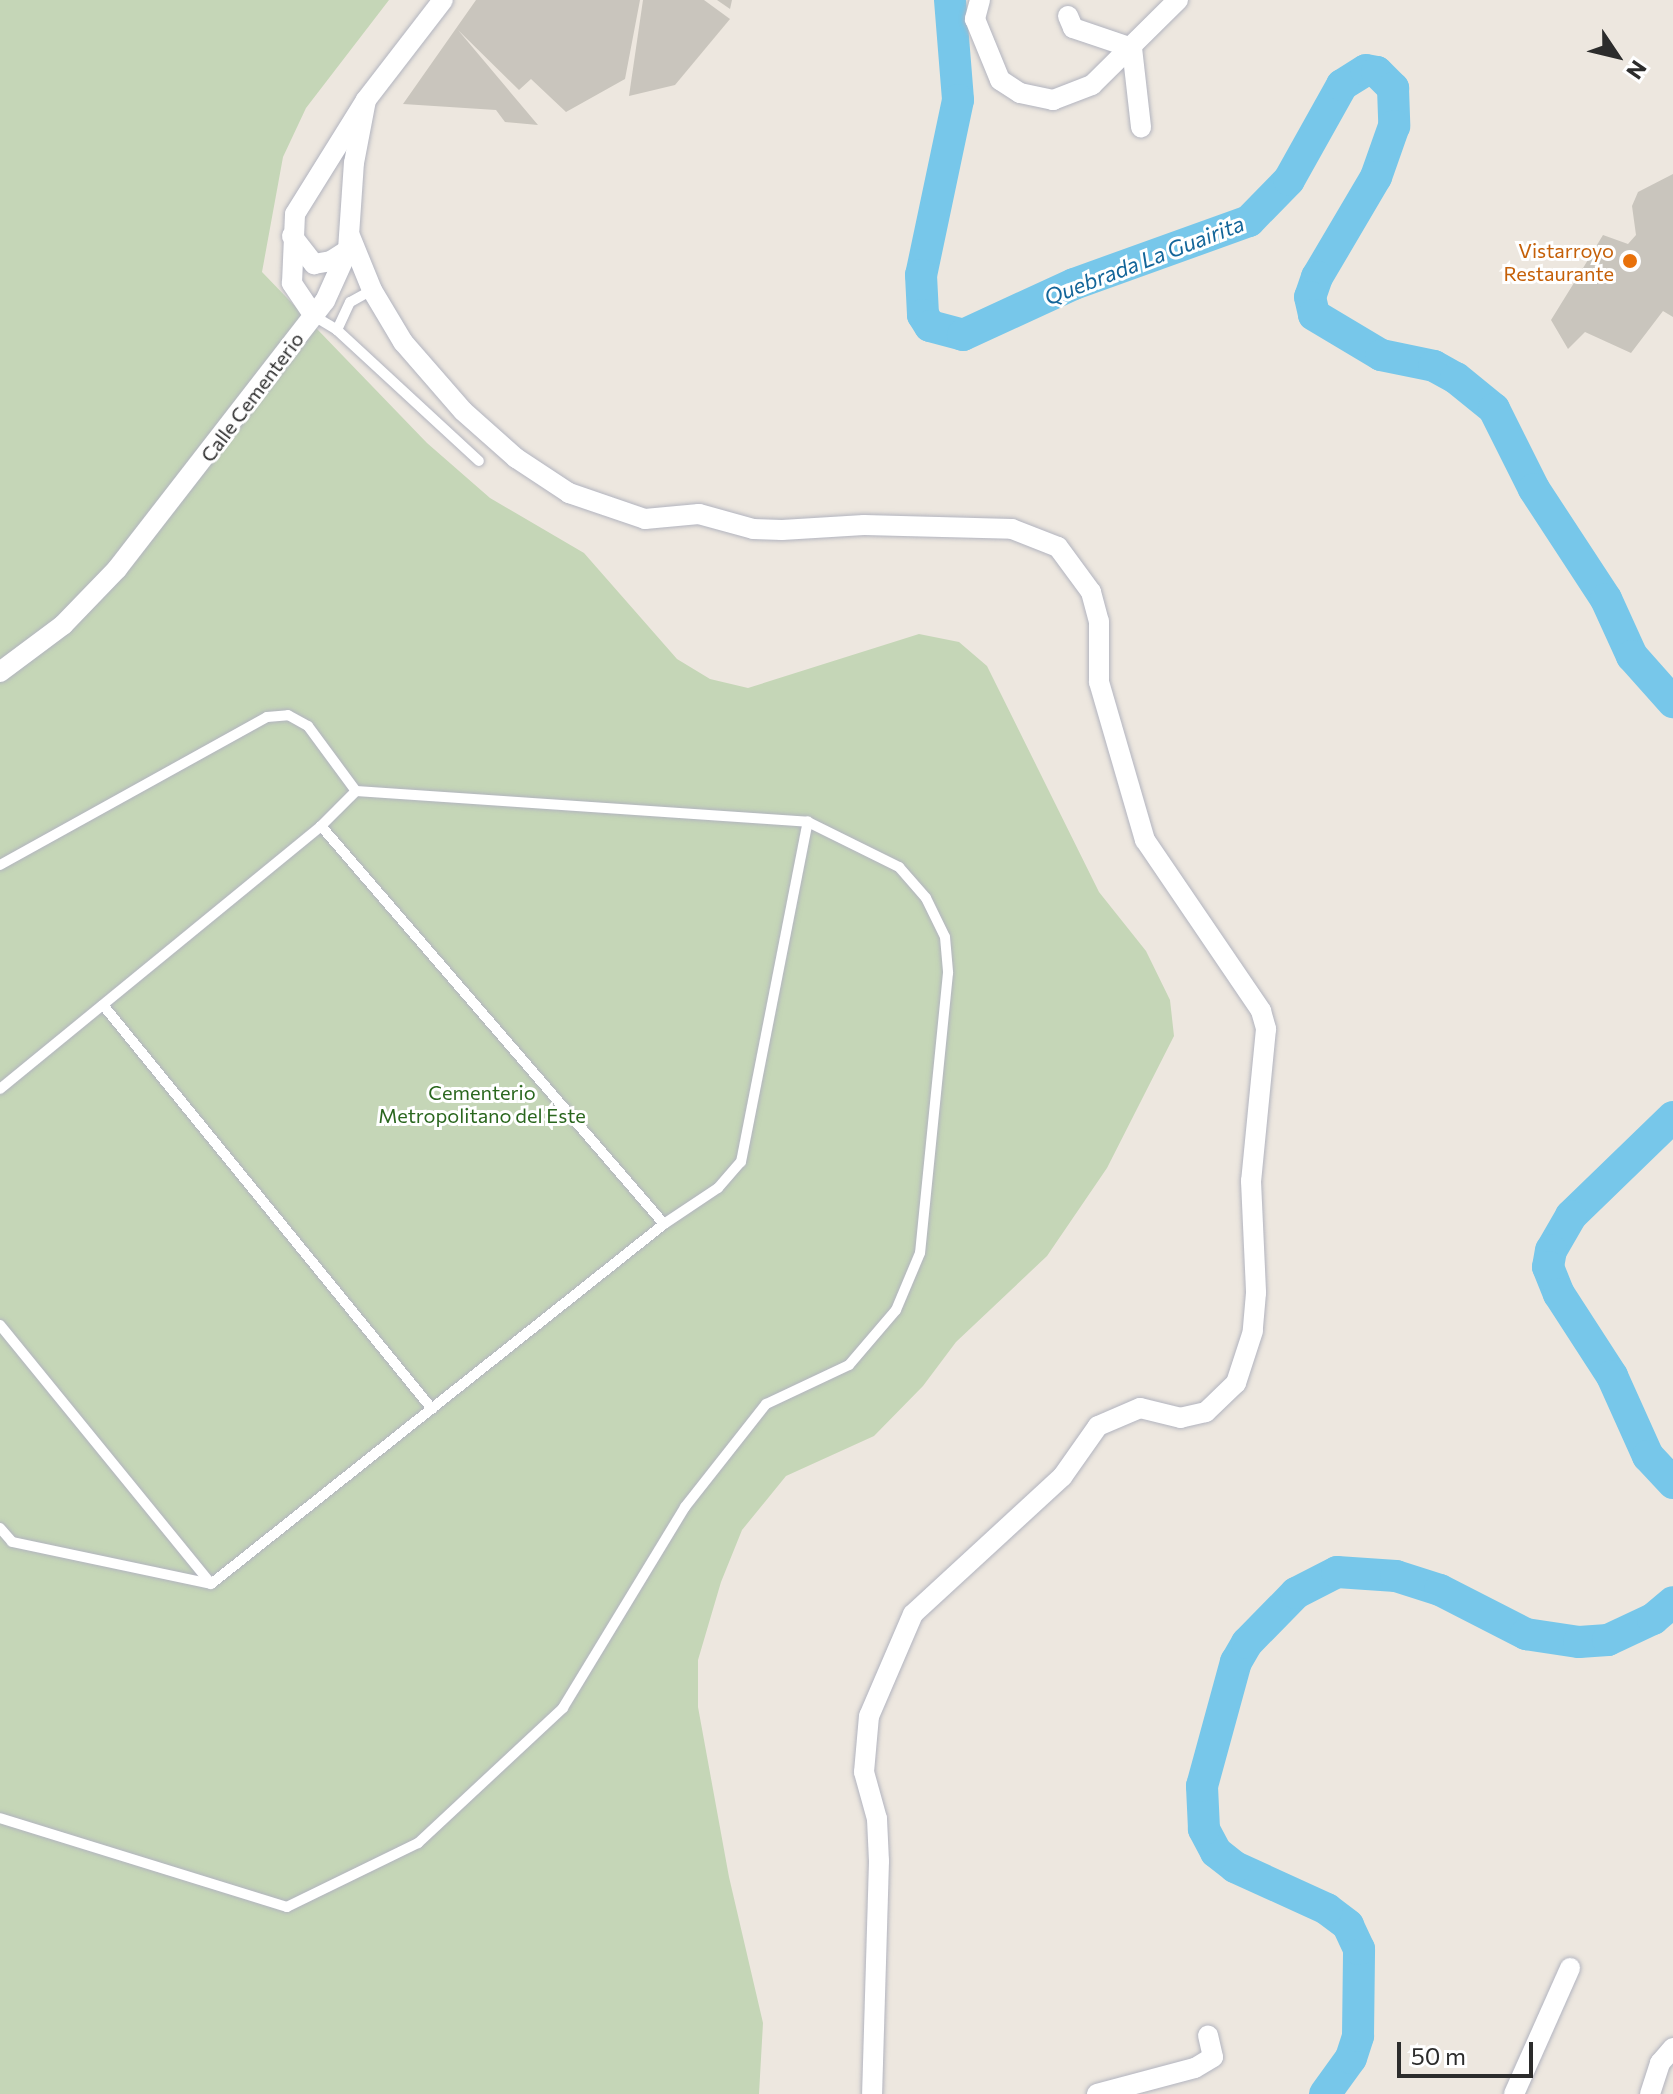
<!DOCTYPE html>
<style>
body{margin:0}
#map{position:relative;width:1673px;height:2094px;overflow:hidden;background:#ede7df;font-family:Commissioner,sans-serif}
div>[style]{position:absolute}
.cemetery>*{inset:0;background:#c5d6b7}
.river>*{height:32px;margin:-16px;padding:0 16px;transform-origin:16px;border-radius:16px;background:#77c7ea}
.building>*{inset:0;background:#c9c5bd}
.roads{filter:drop-shadow(0 0 2px #b2b4bf) drop-shadow(0 0 2px #b2b4bf)}
.lane>*{height:10px;margin:-5px;padding:0 5px;transform-origin:5px;border-radius:5px;background:#fff}
.street>*{height:20px;margin:-10px;padding:0 10px;transform-origin:10px;border-radius:10px;background:#fff}
.dots>*{width:22px;height:22px;translate:-50% -50%;box-sizing:border-box;border:4px solid #fff;border-radius:50%}
span{translate:-50% -50%;white-space:nowrap;text-align:center;line-height:1.15;-webkit-text-stroke:6px #fff;paint-order:stroke}
.food-label{font-size:20px;color:#c56008}
.right{translate:-100% -50%;text-align:right}
.street-label{font-size:20px;color:#2c2c2c}
.park-label{font-size:20px;color:#2a671e}
.water-label{font-size:22px;color:#136599;font-style:italic}
.north{position:absolute;left:1577px;top:16px;width:80px;height:80px;-webkit-text-stroke:6px #fff;paint-order:stroke;rotate:125deg;font-size:22px;font-weight:700;line-height:32px;text-align:center;color:#2c2c2c}
.north::after{content:'';display:block;margin:auto;width:28px;height:36px;background:#2c2c2c;clip-path:polygon(50% 0,100% 100%,50% 72%,0 100%)}
.scale{position:absolute;left:1397px;top:2042px;width:136px;height:36px;box-sizing:border-box;border:4px solid #2c2c2c;border-top:0;padding-left:10px;font-size:24px;line-height:28px;white-space:nowrap;color:#2c2c2c;-webkit-text-stroke:6px #fff;paint-order:stroke}
</style>
<div id="map">
<div class="cemetery">
<i style="clip-path:polygon(0 0,389px 0,306px 108px,283px 157px,262px 272px,427px 443px,490px 498px,584px 553px,677px 659px,710px 679px,748px 688px,919px 634px,959px 642px,987px 666px,1099px 892px,1146px 951px,1170px 1000px,1174px 1036px,1107px 1168px,1047px 1256px,956px 1342px,923px 1386px,874px 1436px,786px 1476px,742px 1530px,721px 1582px,698px 1660px,698px 1707px,729px 1877px,763px 2023px,759px 2094px,0 2094px)"></i>
</div>
<div class="river">
<i style="left:950px;top:0;width:100px;rotate:85.4deg"></i>
<i style="left:958px;top:100px;width:179px;rotate:101.9deg"></i>
<i style="left:921px;top:275px;width:40px;rotate:87.1deg"></i>
<i style="left:923px;top:315px;width:13px;rotate:58deg"></i>
<i style="left:930px;top:326px;width:34px;rotate:15deg"></i>
<i style="left:963px;top:335px;width:122px;rotate:-24.7deg"></i>
<i style="left:1074px;top:284px;width:186px;rotate:-19.8deg"></i>
<i style="left:1249px;top:221px;width:57px;rotate:-45.7deg"></i>
<i style="left:1289px;top:180px;width:109px;rotate:-60.8deg"></i>
<i style="left:1342px;top:85px;width:28px;rotate:-32deg"></i>
<i style="left:1366px;top:70px;width:11px;rotate:10deg"></i>
<i style="left:1377px;top:72px;width:23px;rotate:45deg"></i>
<i style="left:1393px;top:88px;width:38px;rotate:88deg"></i>
<i style="left:1394px;top:126px;width:54px;rotate:109.4deg"></i>
<i style="left:1376px;top:177px;width:116px;rotate:120.5deg"></i>
<i style="left:1317px;top:277px;width:21px;rotate:109deg"></i>
<i style="left:1310px;top:297px;width:18px;rotate:77deg"></i>
<i style="left:1314px;top:315px;width:78px;rotate:30.8deg"></i>
<i style="left:1381px;top:355px;width:54px;rotate:11.7deg"></i>
<i style="left:1434px;top:366px;width:25px;rotate:29deg"></i>
<i style="left:1456px;top:378px;width:49px;rotate:39.2deg"></i>
<i style="left:1494px;top:409px;width:89px;rotate:63.4deg"></i>
<i style="left:1534px;top:489px;width:131px;rotate:56.8deg"></i>
<i style="left:1606px;top:599px;width:63px;rotate:65.5deg"></i>
<i style="left:1632px;top:656px;width:62px;rotate:48.3deg"></i>
<i style="left:1673px;top:1117px;width:142px;rotate:135.9deg"></i>
<i style="left:1571px;top:1216px;width:39px;rotate:120deg"></i>
<i style="left:1551px;top:1250px;width:17px;rotate:100deg"></i>
<i style="left:1548px;top:1267px;width:29px;rotate:68deg"></i>
<i style="left:1559px;top:1294px;width:98px;rotate:57.1deg"></i>
<i style="left:1612px;top:1376px;width:88px;rotate:65.8deg"></i>
<i style="left:1648px;top:1456px;width:37px;rotate:47deg"></i>
<i style="left:1325px;top:2094px;width:44px;rotate:-54.2deg"></i>
<i style="left:1351px;top:2058px;width:23px;rotate:-72deg"></i>
<i style="left:1358px;top:2036px;width:87px;rotate:-89.3deg"></i>
<i style="left:1359px;top:1949px;width:26px;rotate:-115deg"></i>
<i style="left:1348px;top:1925px;width:26px;rotate:-143deg"></i>
<i style="left:1327px;top:1909px;width:101px;rotate:-155.5deg"></i>
<i style="left:1235px;top:1867px;width:24px;rotate:-142deg"></i>
<i style="left:1216px;top:1852px;width:26px;rotate:-118deg"></i>
<i style="left:1204px;top:1829px;width:43px;rotate:-92.7deg"></i>
<i style="left:1202px;top:1786px;width:129px;rotate:-74.7deg"></i>
<i style="left:1236px;top:1662px;width:22px;rotate:-60deg"></i>
<i style="left:1247px;top:1643px;width:70px;rotate:-45.6deg"></i>
<i style="left:1296px;top:1593px;width:46px;rotate:-27.1deg"></i>
<i style="left:1337px;top:1572px;width:59px;rotate:3.9deg"></i>
<i style="left:1396px;top:1576px;width:46px;rotate:17.7deg"></i>
<i style="left:1440px;top:1590px;width:97px;rotate:27.1deg"></i>
<i style="left:1526px;top:1634px;width:54px;rotate:8.6deg"></i>
<i style="left:1579px;top:1642px;width:29px;rotate:-4deg"></i>
<i style="left:1608px;top:1640px;width:50px;rotate:-25deg"></i>
<i style="left:1653px;top:1619px;width:26px;rotate:-40deg"></i>
</div>
<div class="building">
<i style="clip-path:polygon(476px 0,640px 0,625px 79px,566px 112px,531px 79px,519px 90px,458px 30px,538px 125px,505px 122px,496px 110px,403px 104px)"></i>
<i style="clip-path:polygon(643px 0,704px 0,730px 19px,675px 85px,629px 96px)"></i>
<i style="clip-path:polygon(717px 0,732px 0,730px 9px)"></i>
<i style="clip-path:polygon(1673px 174px,1673px 317px,1663px 311px,1631px 353px,1585px 332px,1568px 349px,1551px 320px,1577px 278px,1603px 235px,1628px 244px,1636px 235px,1632px 206px,1638px 192px)"></i>
</div>
<div class="roads">
<div class="lane">
<i style="left:372px;top:290px;width:25px;rotate:151deg"></i>
<i style="left:350px;top:302px;width:31px;rotate:115deg"></i>
<i style="left:337px;top:330px;width:193px;rotate:42.7deg"></i>
<i style="left:314px;top:316px;width:27px;rotate:31deg"></i>
<i style="left:321px;top:826px;width:525px;rotate:49.24deg"></i>
<i style="left:0;top:865px;width:305px;rotate:-29deg"></i>
<i style="left:267px;top:717px;width:21px;rotate:-5deg"></i>
<i style="left:288px;top:715px;width:23px;rotate:29deg"></i>
<i style="left:308px;top:726px;width:81px;rotate:53.6deg"></i>
<i style="left:103px;top:1005px;width:521px;rotate:50.84deg"></i>
<i style="left:0;top:1089px;width:415px;rotate:-39.3deg"></i>
<i style="left:321px;top:826px;width:49px;rotate:-45deg"></i>
<i style="left:356px;top:791px;width:453px;rotate:3.9deg"></i>
<i style="left:808px;top:822px;width:102px;rotate:26.3deg"></i>
<i style="left:899px;top:867px;width:41px;rotate:48.9deg"></i>
<i style="left:926px;top:898px;width:43px;rotate:64deg"></i>
<i style="left:945px;top:937px;width:36px;rotate:85deg"></i>
<i style="left:948px;top:973px;width:281px;rotate:95.7deg"></i>
<i style="left:920px;top:1253px;width:62px;rotate:112.8deg"></i>
<i style="left:896px;top:1310px;width:72px;rotate:130.5deg"></i>
<i style="left:849px;top:1365px;width:92px;rotate:154.8deg"></i>
<i style="left:766px;top:1404px;width:131px;rotate:128.2deg"></i>
<i style="left:685px;top:1507px;width:235px;rotate:121.3deg"></i>
<i style="left:563px;top:1708px;width:198px;rotate:137deg"></i>
<i style="left:418px;top:1843px;width:146px;rotate:154deg"></i>
<i style="left:287px;top:1907px;width:300px;rotate:-162.8deg"></i>
<i style="left:0;top:1325px;width:334px;rotate:50.8deg"></i>
<i style="left:211px;top:1584px;width:579px;rotate:-38.47deg"></i>
<i style="left:664px;top:1224px;width:65px;rotate:-33.7deg"></i>
<i style="left:718px;top:1188px;width:35px;rotate:-49deg"></i>
<i style="left:741px;top:1162px;width:347px;rotate:-78.9deg"></i>
<i style="left:0;top:1528px;width:18px;rotate:49deg"></i>
<i style="left:12px;top:1542px;width:203px;rotate:11.9deg"></i>
</div>
<div class="street">
<i style="left:980px;top:0;width:20px;rotate:105deg"></i>
<i style="left:975px;top:19px;width:66px;rotate:67.7deg"></i>
<i style="left:1000px;top:80px;width:24px;rotate:33deg"></i>
<i style="left:1020px;top:93px;width:34px;rotate:12deg"></i>
<i style="left:1053px;top:100px;width:42px;rotate:-21deg"></i>
<i style="left:1092px;top:85px;width:121px;rotate:-44.7deg"></i>
<i style="left:1068px;top:16px;width:13px;rotate:67deg"></i>
<i style="left:1073px;top:28px;width:62px;rotate:18.7deg"></i>
<i style="left:1132px;top:48px;width:80px;rotate:83.5deg"></i>
<i style="left:292px;top:236px;width:36px;rotate:52deg"></i>
<i style="left:314px;top:264px;width:17px;rotate:-10deg"></i>
<i style="left:331px;top:261px;width:20px;rotate:-33deg"></i>
<i style="left:350px;top:236px;width:58px;rotate:67.8deg"></i>
<i style="left:372px;top:290px;width:61px;rotate:59.2deg"></i>
<i style="left:403px;top:342px;width:91px;rotate:49deg"></i>
<i style="left:463px;top:411px;width:71px;rotate:41.6deg"></i>
<i style="left:516px;top:458px;width:64px;rotate:33.4deg"></i>
<i style="left:569px;top:493px;width:80px;rotate:18.9deg"></i>
<i style="left:645px;top:519px;width:54px;rotate:-5.3deg"></i>
<i style="left:699px;top:514px;width:56px;rotate:15.5deg"></i>
<i style="left:753px;top:529px;width:29px;rotate:2deg"></i>
<i style="left:782px;top:530px;width:82px;rotate:-3.5deg"></i>
<i style="left:864px;top:525px;width:148px;rotate:1.5deg"></i>
<i style="left:1012px;top:529px;width:49px;rotate:21.4deg"></i>
<i style="left:1058px;top:547px;width:56px;rotate:53.7deg"></i>
<i style="left:1091px;top:592px;width:30px;rotate:75deg"></i>
<i style="left:1099px;top:621px;width:61px;rotate:90deg"></i>
<i style="left:1099px;top:682px;width:165px;rotate:73.8deg"></i>
<i style="left:1145px;top:840px;width:207px;rotate:55.8deg"></i>
<i style="left:1261px;top:1011px;width:19px;rotate:74deg"></i>
<i style="left:1266px;top:1029px;width:153px;rotate:95.6deg"></i>
<i style="left:1251px;top:1181px;width:112px;rotate:87.4deg"></i>
<i style="left:1256px;top:1293px;width:38px;rotate:95deg"></i>
<i style="left:1253px;top:1331px;width:55px;rotate:108.1deg"></i>
<i style="left:1236px;top:1383px;width:42px;rotate:136deg"></i>
<i style="left:1206px;top:1412px;width:26px;rotate:167deg"></i>
<i style="left:1181px;top:1418px;width:42px;rotate:-166.3deg"></i>
<i style="left:1140px;top:1408px;width:46px;rotate:156.8deg"></i>
<i style="left:1098px;top:1426px;width:62px;rotate:125.2deg"></i>
<i style="left:1062px;top:1477px;width:202px;rotate:137.4deg"></i>
<i style="left:913px;top:1614px;width:111px;rotate:113.3deg"></i>
<i style="left:869px;top:1716px;width:56px;rotate:95.1deg"></i>
<i style="left:864px;top:1772px;width:49px;rotate:74.5deg"></i>
<i style="left:877px;top:1819px;width:42px;rotate:87.3deg"></i>
<i style="left:879px;top:1861px;width:233px;rotate:91.7deg"></i>
<i style="left:314px;top:316px;width:40px;rotate:-124deg"></i>
<i style="left:292px;top:283px;width:69px;rotate:-87.5deg"></i>
<i style="left:295px;top:214px;width:134px;rotate:-58.1deg"></i>
<i style="left:366px;top:100px;width:126px;rotate:-52.4deg"></i>
<i style="left:0;top:672px;width:79px;rotate:-36.7deg"></i>
<i style="left:63px;top:625px;width:78px;rotate:-46deg"></i>
<i style="left:117px;top:569px;width:339px;rotate:-52.2deg"></i>
<i style="left:325px;top:301px;width:56px;rotate:-65.7deg"></i>
<i style="left:348px;top:250px;width:87px;rotate:-86.1deg"></i>
<i style="left:354px;top:163px;width:64px;rotate:-79.2deg"></i>
<i style="left:1097px;top:2094px;width:101px;rotate:-14.9deg"></i>
<i style="left:1195px;top:2068px;width:21px;rotate:-31deg"></i>
<i style="left:1213px;top:2057px;width:22px;rotate:-103deg"></i>
<i style="left:1514px;top:2094px;width:138px;rotate:-66deg"></i>
<i style="left:1650px;top:2094px;width:33px;rotate:-72deg"></i>
<i style="left:1660px;top:2063px;width:20px;rotate:-49deg"></i>
</div>
</div>
<div class="dots">
<i style="left:1630px;top:261px;background:#e8710a"></i>
</div>
<div class="food-label">
<span class="right" style="left:1614px;top:262px">Vistarroyo<br>Restaurante</span>
</div>
<div class="street-label">
<span style="left:252px;top:397px;rotate:-53deg">Calle Cementerio</span>
</div>
<div class="park-label">
<span style="left:482px;top:1104px">Cementerio<br>Metropolitano del Este</span>
</div>
<div class="water-label">
<span style="left:1144px;top:260px;rotate:-21deg">Quebrada La Guairita</span>
</div>
<div class="north">N</div>
<div class="scale">50 m</div>
</div>
